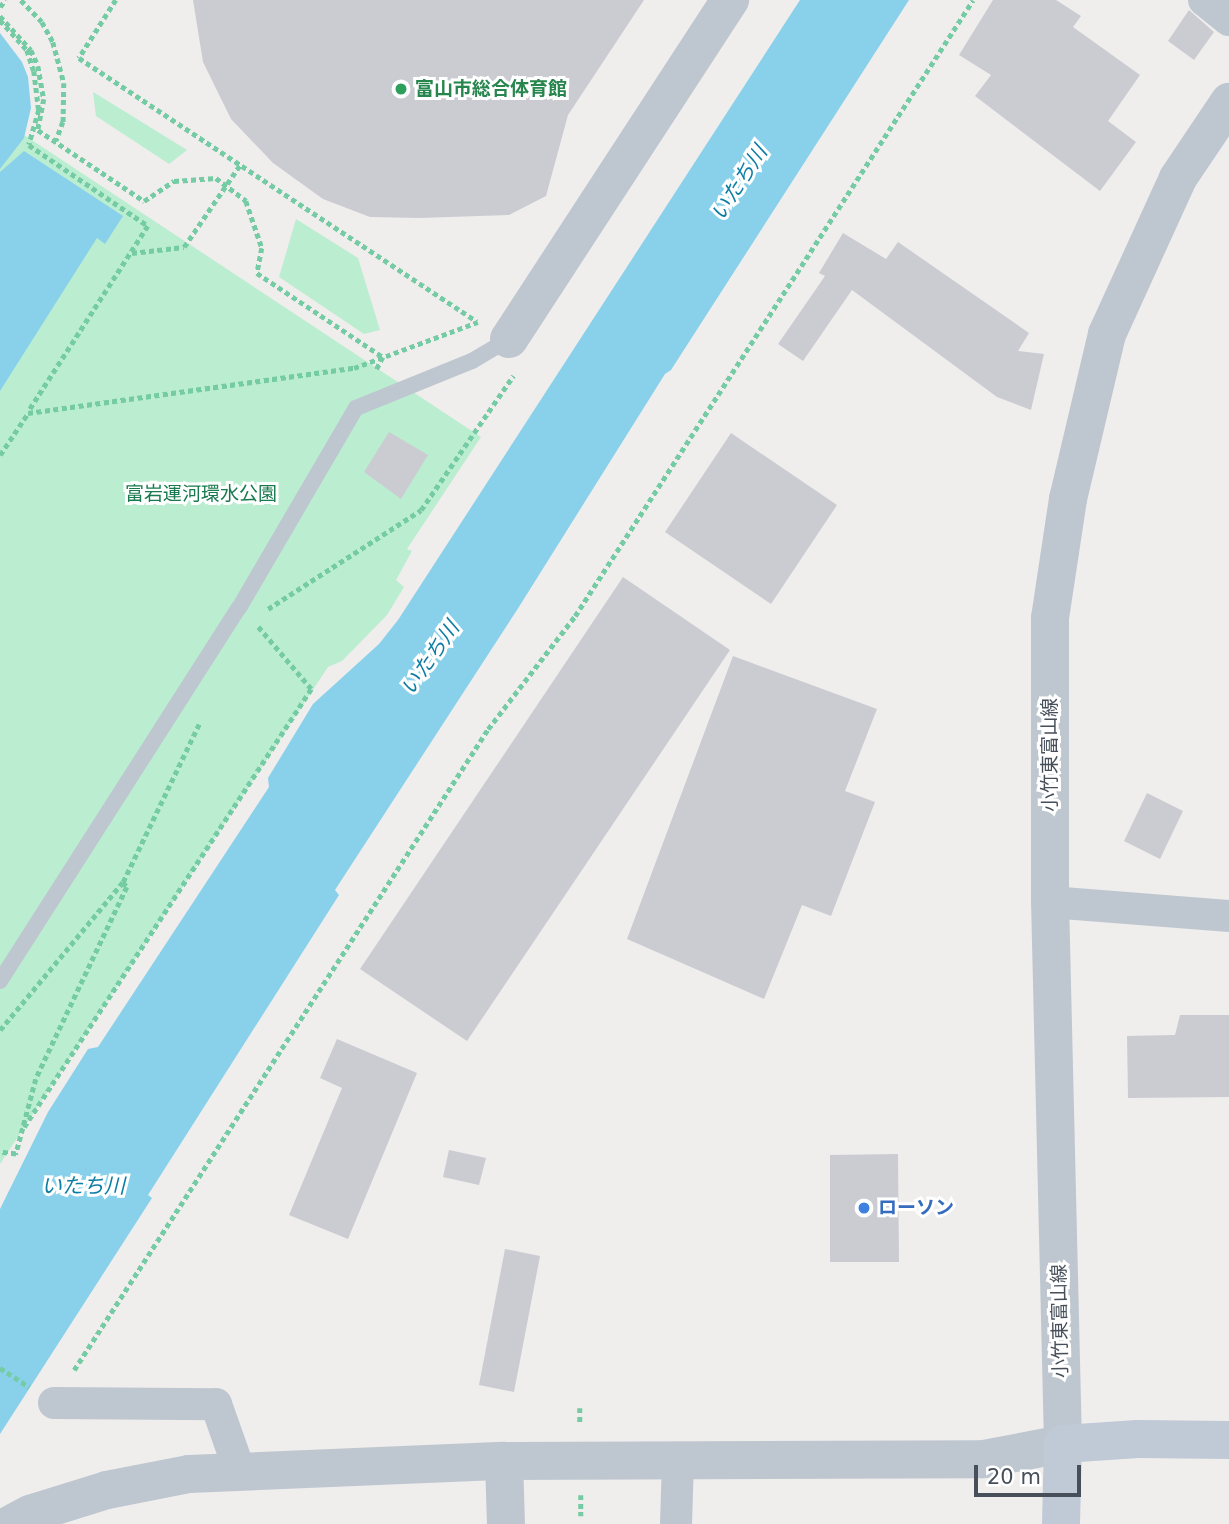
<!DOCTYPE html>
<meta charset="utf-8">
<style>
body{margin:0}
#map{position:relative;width:1229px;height:1524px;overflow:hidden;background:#f0eded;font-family:"DejaVu Sans","Noto Sans JP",sans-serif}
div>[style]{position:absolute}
.green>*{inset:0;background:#bbedd1}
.water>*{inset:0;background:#89d1ea}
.building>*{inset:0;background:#caccd2}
.path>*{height:4.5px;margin-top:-2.25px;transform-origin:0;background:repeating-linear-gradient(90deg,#74cba4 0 5px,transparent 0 8.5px)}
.service>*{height:16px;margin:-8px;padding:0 8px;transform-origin:8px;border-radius:8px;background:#bec7cf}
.minor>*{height:32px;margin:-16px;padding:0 16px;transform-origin:16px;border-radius:16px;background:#bec7cf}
.tertiary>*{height:38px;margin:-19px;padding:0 19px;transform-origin:19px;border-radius:19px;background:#bec7cf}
.secondary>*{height:38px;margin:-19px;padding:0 19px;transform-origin:19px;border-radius:19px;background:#c0c9d6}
.dots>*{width:19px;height:19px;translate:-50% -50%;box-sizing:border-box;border:4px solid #fff;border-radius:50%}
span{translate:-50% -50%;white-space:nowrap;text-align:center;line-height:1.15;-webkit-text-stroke:6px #fff;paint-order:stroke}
.leisure-label{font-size:19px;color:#27864d;font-weight:700}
.left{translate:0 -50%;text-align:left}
.park-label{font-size:19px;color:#187a4e}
.street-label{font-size:19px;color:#464f5a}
.shop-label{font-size:19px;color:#366cbe;font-weight:700}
.water-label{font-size:21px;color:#0e7da4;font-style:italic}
.scale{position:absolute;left:974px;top:1465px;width:107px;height:32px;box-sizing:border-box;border:4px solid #464f5a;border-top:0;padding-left:9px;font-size:21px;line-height:24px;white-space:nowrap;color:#464f5a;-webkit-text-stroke:5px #fff;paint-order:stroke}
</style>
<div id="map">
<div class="green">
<i style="clip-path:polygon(93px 92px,137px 119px,187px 150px,169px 164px,96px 116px)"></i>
<i style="clip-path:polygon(0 119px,481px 437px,407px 549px,412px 551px,396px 580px,404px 587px,387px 615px,342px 661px,328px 667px,0 1164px)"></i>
<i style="clip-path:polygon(296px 219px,358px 258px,380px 330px,364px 334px,279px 277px)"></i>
</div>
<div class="water">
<i style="clip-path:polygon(800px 0,909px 0,671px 370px,665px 374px,517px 610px,335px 890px,339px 895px,148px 1195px,152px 1198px,0 1434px,0 1209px,48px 1112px,88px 1049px,98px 1047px,269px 787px,268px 778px,313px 704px,379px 644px,398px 620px)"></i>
<i style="clip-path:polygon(0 33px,22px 62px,28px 77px,31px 108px,24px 138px,0 169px)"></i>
<i style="clip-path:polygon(24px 151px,123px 216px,105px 244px,97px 238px,0 391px,0 172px)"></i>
</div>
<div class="building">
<i style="clip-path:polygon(193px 0,644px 0,568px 115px,546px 196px,509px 215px,420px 218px,370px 217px,323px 199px,273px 163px,231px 119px,203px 62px)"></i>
<i style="clip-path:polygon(993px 0,1056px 0,1081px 16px,1073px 27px,1140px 75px,1108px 121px,1136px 142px,1100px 191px,975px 96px,991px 75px,959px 55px)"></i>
<i style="clip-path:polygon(1189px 10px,1214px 32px,1194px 60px,1168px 41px)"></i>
<i style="clip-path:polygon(843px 233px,886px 259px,898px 242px,1029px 333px,1018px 351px,1044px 354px,1031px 410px,997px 397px,852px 290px,803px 361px,778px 344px,825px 276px,819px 273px)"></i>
<i style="clip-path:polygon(389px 432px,428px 455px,401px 499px,364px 472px)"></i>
<i style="clip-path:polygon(731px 433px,837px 505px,771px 604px,665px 532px)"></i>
<i style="clip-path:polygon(623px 577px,730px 650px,467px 1041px,360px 969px)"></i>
<i style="clip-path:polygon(733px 656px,877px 709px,845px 791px,875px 802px,831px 916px,802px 905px,764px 999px,627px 939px)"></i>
<i style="clip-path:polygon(1147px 793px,1183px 811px,1160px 859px,1124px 841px)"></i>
<i style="clip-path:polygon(1180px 1015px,1229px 1015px,1229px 1097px,1128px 1098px,1127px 1036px,1175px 1035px)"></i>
<i style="clip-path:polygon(337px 1039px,417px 1073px,348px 1239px,289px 1215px,342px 1088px,320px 1078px)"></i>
<i style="clip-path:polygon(449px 1150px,486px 1158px,479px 1185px,443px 1177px)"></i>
<i style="clip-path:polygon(898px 1154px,899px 1262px,830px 1262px,830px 1155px)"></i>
<i style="clip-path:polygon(505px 1249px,540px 1256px,514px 1392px,479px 1385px)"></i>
</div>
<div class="path">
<i style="left:21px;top:0;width:30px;rotate:46deg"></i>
<i style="left:42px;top:22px;width:23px;rotate:61deg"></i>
<i style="left:53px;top:42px;width:42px;rotate:75deg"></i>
<i style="left:64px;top:83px;width:39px;rotate:91deg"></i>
<i style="left:63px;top:122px;width:20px;rotate:110deg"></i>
<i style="left:116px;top:0;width:69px;rotate:122.5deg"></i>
<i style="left:79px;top:58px;width:477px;rotate:33.5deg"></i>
<i style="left:0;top:7px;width:9px;rotate:-54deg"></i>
<i style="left:0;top:16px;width:46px;rotate:47.6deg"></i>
<i style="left:31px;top:50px;width:17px;rotate:66deg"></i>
<i style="left:38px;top:66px;width:34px;rotate:80deg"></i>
<i style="left:44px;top:99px;width:32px;rotate:101deg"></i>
<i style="left:38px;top:130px;width:128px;rotate:33.8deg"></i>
<i style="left:144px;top:201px;width:36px;rotate:-34deg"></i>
<i style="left:174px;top:181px;width:42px;rotate:-4.1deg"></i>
<i style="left:216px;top:178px;width:38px;rotate:37deg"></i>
<i style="left:246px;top:201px;width:50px;rotate:71.2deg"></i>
<i style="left:262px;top:248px;width:25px;rotate:101deg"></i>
<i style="left:257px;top:273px;width:151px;rotate:33.7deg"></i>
<i style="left:383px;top:357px;width:16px;rotate:117deg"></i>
<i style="left:0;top:20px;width:40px;rotate:48deg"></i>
<i style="left:27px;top:50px;width:22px;rotate:72deg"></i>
<i style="left:34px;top:71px;width:39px;rotate:83deg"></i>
<i style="left:39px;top:110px;width:36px;rotate:106deg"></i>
<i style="left:29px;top:145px;width:144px;rotate:34.2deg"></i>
<i style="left:148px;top:226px;width:221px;rotate:122.8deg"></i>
<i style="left:132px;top:253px;width:52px;rotate:-6.6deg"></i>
<i style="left:184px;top:247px;width:99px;rotate:-55.7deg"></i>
<i style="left:0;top:455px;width:50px;rotate:-56.3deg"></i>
<i style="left:28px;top:413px;width:329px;rotate:-7.9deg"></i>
<i style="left:354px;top:368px;width:132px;rotate:-20.4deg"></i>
<i style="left:268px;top:609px;width:182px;rotate:-32.9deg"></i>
<i style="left:421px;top:510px;width:163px;rotate:-55.5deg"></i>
<i style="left:123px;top:882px;width:178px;rotate:-64.3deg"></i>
<i style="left:0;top:1030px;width:192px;rotate:-50.3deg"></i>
<i style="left:123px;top:882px;width:6px;rotate:51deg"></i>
<i style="left:127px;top:887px;width:212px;rotate:115.4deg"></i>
<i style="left:36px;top:1079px;width:78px;rotate:104.9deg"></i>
<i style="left:16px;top:1154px;width:16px;rotate:-173deg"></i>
<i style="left:24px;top:1127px;width:524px;rotate:-56.77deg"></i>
<i style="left:311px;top:689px;width:82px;rotate:-130.5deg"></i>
<i style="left:0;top:1368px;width:35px;rotate:33deg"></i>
<i style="left:74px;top:1370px;width:763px;rotate:-57.14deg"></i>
<i style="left:488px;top:729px;width:143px;rotate:-52.4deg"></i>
<i style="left:575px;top:616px;width:733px;rotate:-57.13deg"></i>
<i style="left:580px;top:1408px;width:16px;rotate:90deg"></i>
<i style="left:581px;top:1495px;width:21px;rotate:90deg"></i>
</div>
<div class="service">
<i style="left:0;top:981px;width:443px;rotate:-57.4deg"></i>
<i style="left:239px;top:608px;width:232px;rotate:-59.7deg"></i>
<i style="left:356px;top:408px;width:125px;rotate:-22.1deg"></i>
<i style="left:472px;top:361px;width:43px;rotate:-30.7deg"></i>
</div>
<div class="minor">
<i style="left:1204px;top:0;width:32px;rotate:39deg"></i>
<i style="left:1050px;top:902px;width:180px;rotate:4.5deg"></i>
<i style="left:54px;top:1403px;width:162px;rotate:0.4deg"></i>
<i style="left:216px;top:1404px;width:72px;rotate:70.6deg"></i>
<i style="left:676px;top:1524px;width:64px;rotate:-88.2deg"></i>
</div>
<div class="tertiary">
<i style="left:509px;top:339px;width:405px;rotate:-56.9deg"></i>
<i style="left:504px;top:1461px;width:63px;rotate:88.2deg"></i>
<i style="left:11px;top:1524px;width:21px;rotate:-28deg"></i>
<i style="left:30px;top:1514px;width:81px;rotate:-17.3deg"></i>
<i style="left:107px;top:1490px;width:84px;rotate:-11deg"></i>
<i style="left:189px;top:1474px;width:315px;rotate:-2.4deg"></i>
<i style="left:504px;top:1461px;width:480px;rotate:-0.2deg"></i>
<i style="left:984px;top:1459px;width:80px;rotate:-10.8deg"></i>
<i style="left:1063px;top:1444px;width:542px;rotate:-91.37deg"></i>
<i style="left:1050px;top:902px;width:284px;rotate:-90deg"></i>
<i style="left:1050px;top:618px;width:120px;rotate:-81.4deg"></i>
<i style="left:1068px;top:499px;width:170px;rotate:-76.7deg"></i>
<i style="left:1107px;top:334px;width:171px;rotate:-65.5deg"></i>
<i style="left:1178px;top:178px;width:92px;rotate:-56.1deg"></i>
</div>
<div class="secondary">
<i style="left:1061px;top:1524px;width:80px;rotate:-88.6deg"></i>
<i style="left:1063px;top:1444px;width:75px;rotate:-3.8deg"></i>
<i style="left:1138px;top:1439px;width:91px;rotate:0.6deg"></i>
</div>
<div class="dots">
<i style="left:401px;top:89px;background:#2e9e5b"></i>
<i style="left:864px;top:1208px;background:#3f7fe0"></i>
</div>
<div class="leisure-label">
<span class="left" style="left:415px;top:89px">富山市総合体育館</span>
</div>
<div class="park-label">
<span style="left:201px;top:494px">富岩運河環水公園</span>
</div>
<div class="street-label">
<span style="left:1050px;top:755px;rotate:-90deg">小竹東富山線</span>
<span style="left:1060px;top:1321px;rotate:-91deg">小竹東富山線</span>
</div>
<div class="shop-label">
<span class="left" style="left:878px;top:1208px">ローソン</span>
</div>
<div class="water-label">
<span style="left:739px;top:183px;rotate:-57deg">いたち川</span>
<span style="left:430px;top:658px;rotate:-55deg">いたち川</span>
<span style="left:83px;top:1186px">いたち川</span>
</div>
<div class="scale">20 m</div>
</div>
